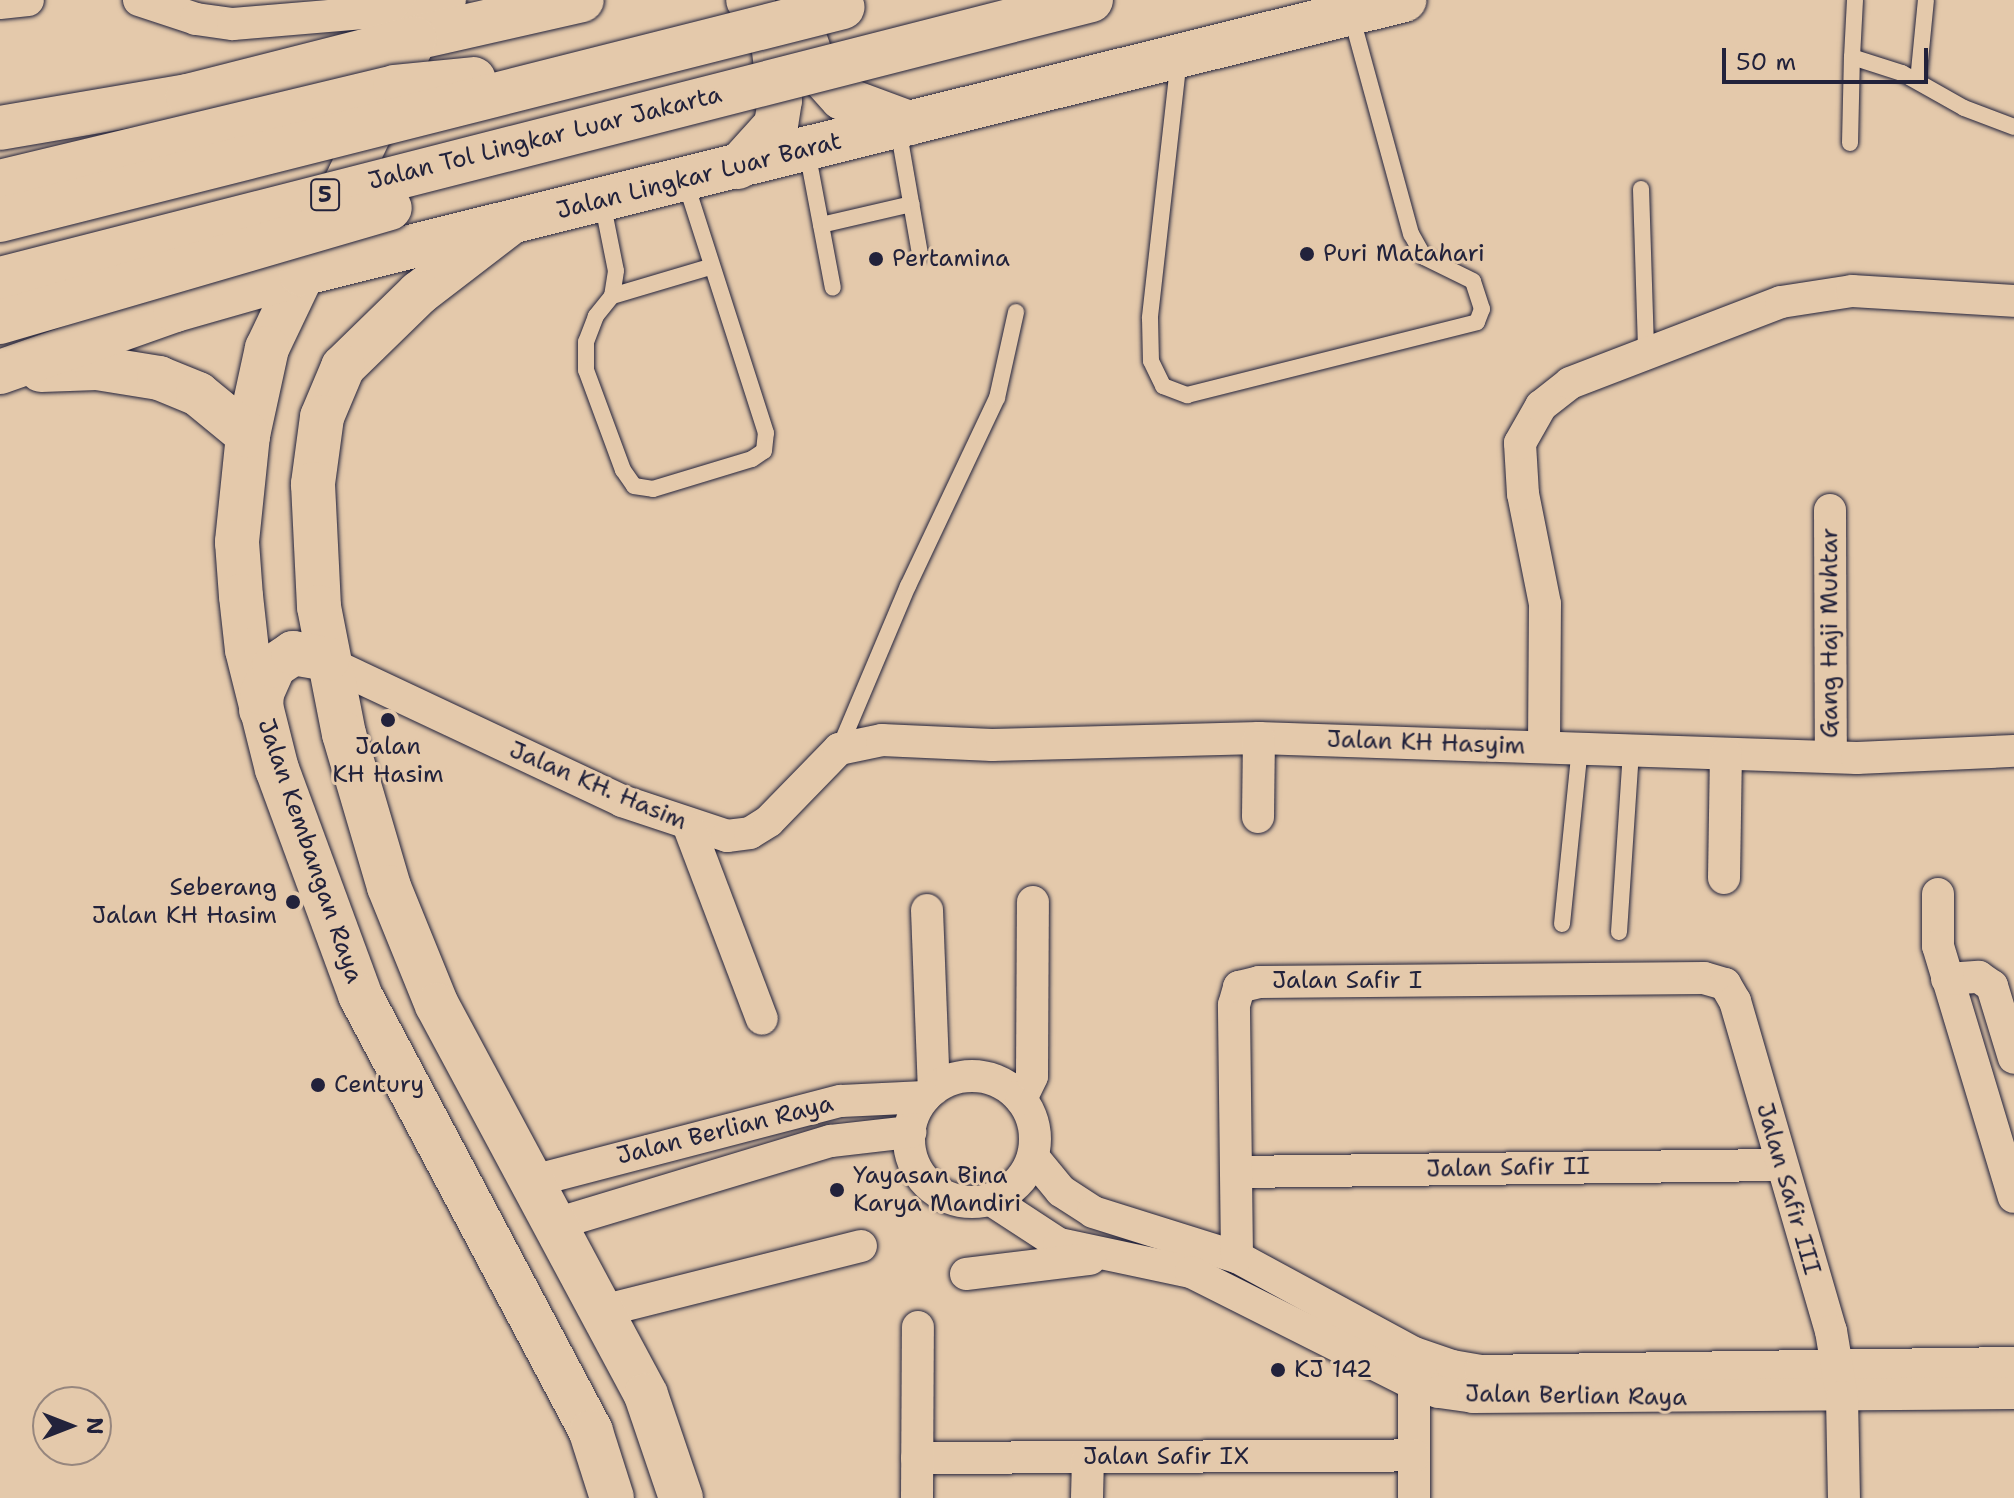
<!DOCTYPE html>
<style>
body{margin:0}
#map{position:relative;width:2014px;height:1498px;overflow:hidden;background:#e4c9ab;font-family:"Shantell Sans",sans-serif}
div>[style]{position:absolute}
.roads{filter:drop-shadow(0 0 2px #22223b) drop-shadow(0 0 2px #22223b)}
.service>*{height:16px;margin:-8px;padding:0 8px;transform-origin:8px;border-radius:8px;background:#e4c9ab}
.minor>*{height:32px;margin:-16px;padding:0 16px;transform-origin:16px;border-radius:16px;background:#e4c9ab}
.minor>.ring{margin:-16px;padding:0;box-sizing:content-box;background:none;border:32px solid #e4c9ab;border-radius:50%}
.secondary>*{height:44px;margin:-22px;padding:0 22px;transform-origin:22px;border-radius:22px;background:#e4c9ab}
.primary>*{height:44px;margin:-22px;padding:0 22px;transform-origin:22px;border-radius:22px;background:#e4c9ab}
.motorway>*{height:44px;margin:-22px;padding:0 22px;transform-origin:22px;border-radius:22px;background:#e4c9ab}
.bridges{filter:drop-shadow(0 0 2px #22223b) drop-shadow(0 0 2px #22223b)}
.motorway-bridge>*{height:44px;margin:-22px;padding:0 22px;transform-origin:22px;border-radius:22px;background:#e4c9ab}
.dots>*{width:22px;height:22px;translate:-50% -50%;box-sizing:border-box;border:4px solid #e4c9ab;border-radius:50%}
span{translate:-50% -50%;white-space:nowrap;text-align:center;line-height:1.15;-webkit-text-stroke:6px #e4c9ab;paint-order:stroke}
.shield-label span{padding:2px 6px;background:#e4c9ab;border:2px solid;border-radius:6px;-webkit-text-stroke-width:0}
.shield-label{font-size:22px;color:#22223b;font-weight:700}
.street-label{font-size:24px;color:#22223b}
.poi-label{font-size:24px;color:#22223b}
.left{translate:0 -50%;text-align:left}
.right{translate:-100% -50%;text-align:right}
.north{position:absolute;left:32px;top:1386px;width:80px;height:80px;box-sizing:border-box;background:#e4c9ab;border:2px solid #96867e;border-radius:50%;rotate:90deg;font-size:22px;font-weight:700;line-height:32px;text-align:center;color:#22223b}
.north::after{content:'';display:block;margin:auto;width:28px;height:36px;background:#22223b;clip-path:polygon(50% 0,100% 100%,50% 72%,0 100%)}
.scale{position:absolute;left:1722px;top:48px;width:206px;height:36px;box-sizing:border-box;border:4px solid #22223b;border-top:0;padding-left:10px;font-size:24px;line-height:28px;white-space:nowrap;color:#22223b;-webkit-text-stroke:6px #e4c9ab;paint-order:stroke}
</style>
<div id="map">
<div class="roads">
<div class="service">
<i style="left:1855px;top:0;width:57px;rotate:93deg"></i>
<i style="left:1852px;top:57px;width:52px;rotate:17.7deg"></i>
<i style="left:1902px;top:73px;width:71px;rotate:29.4deg"></i>
<i style="left:1964px;top:108px;width:53px;rotate:20.8deg"></i>
<i style="left:1179px;top:58px;width:262px;rotate:96.4deg"></i>
<i style="left:1150px;top:318px;width:43px;rotate:88.7deg"></i>
<i style="left:1151px;top:361px;width:28px;rotate:64deg"></i>
<i style="left:1163px;top:386px;width:26px;rotate:21deg"></i>
<i style="left:1187px;top:395px;width:299px;rotate:-14.1deg"></i>
<i style="left:1477px;top:322px;width:14px;rotate:-69deg"></i>
<i style="left:1482px;top:309px;width:29px;rotate:-108deg"></i>
<i style="left:1473px;top:281px;width:55px;rotate:-153.9deg"></i>
<i style="left:1424px;top:257px;width:26px;rotate:-119deg"></i>
<i style="left:1411px;top:234px;width:227px;rotate:-105.3deg"></i>
<i style="left:1918px;top:81px;width:81px;rotate:-84.4deg"></i>
<i style="left:898px;top:128px;width:128px;rotate:80.1deg"></i>
<i style="left:1850px;top:143px;width:86px;rotate:-88.7deg"></i>
<i style="left:807px;top:151px;width:139px;rotate:79.3deg"></i>
<i style="left:1641px;top:189px;width:163px;rotate:88.2deg"></i>
<i style="left:602px;top:201px;width:71px;rotate:78.7deg"></i>
<i style="left:616px;top:271px;width:25px;rotate:99deg"></i>
<i style="left:612px;top:296px;width:26px;rotate:129deg"></i>
<i style="left:596px;top:316px;width:28px;rotate:111deg"></i>
<i style="left:586px;top:342px;width:28px;rotate:90deg"></i>
<i style="left:586px;top:370px;width:107px;rotate:69.7deg"></i>
<i style="left:623px;top:470px;width:19px;rotate:55deg"></i>
<i style="left:634px;top:486px;width:19px;rotate:9deg"></i>
<i style="left:653px;top:489px;width:103px;rotate:-16.9deg"></i>
<i style="left:752px;top:459px;width:14px;rotate:-34deg"></i>
<i style="left:764px;top:451px;width:18px;rotate:-84deg"></i>
<i style="left:766px;top:433px;width:266px;rotate:-107.8deg"></i>
<i style="left:821px;top:225px;width:93px;rotate:-13deg"></i>
<i style="left:612px;top:296px;width:102px;rotate:-16.5deg"></i>
<i style="left:839px;top:749px;width:177px;rotate:-67.1deg"></i>
<i style="left:908px;top:586px;width:208px;rotate:-64.7deg"></i>
<i style="left:997px;top:398px;width:88px;rotate:-77.5deg"></i>
<i style="left:1562px;top:924px;width:177px;rotate:-84.2deg"></i>
<i style="left:1619px;top:932px;width:182px;rotate:-86.2deg"></i>
</div>
<div class="minor">
<i style="left:139px;top:0;width:60px;rotate:18.4deg"></i>
<i style="left:196px;top:19px;width:37px;rotate:8deg"></i>
<i style="left:233px;top:24px;width:205px;rotate:-4.8deg"></i>
<i style="left:0;top:3px;width:28px;rotate:-6deg"></i>
<i style="left:1830px;top:510px;width:247px;rotate:89.8deg"></i>
<i style="left:327px;top:662px;width:326px;rotate:25.2deg"></i>
<i style="left:622px;top:801px;width:111px;rotate:18.4deg"></i>
<i style="left:727px;top:836px;width:23px;rotate:-7deg"></i>
<i style="left:750px;top:833px;width:22px;rotate:-32deg"></i>
<i style="left:769px;top:821px;width:100px;rotate:-45.8deg"></i>
<i style="left:839px;top:749px;width:44px;rotate:-11.8deg"></i>
<i style="left:882px;top:740px;width:110px;rotate:2.6deg"></i>
<i style="left:992px;top:745px;width:267px;rotate:-1.5deg"></i>
<i style="left:1259px;top:738px;width:598px;rotate:1.92deg"></i>
<i style="left:1857px;top:758px;width:157px;rotate:-2.6deg"></i>
<i style="left:1544px;top:746px;width:142px;rotate:-89.6deg"></i>
<i style="left:1545px;top:604px;width:112px;rotate:-101.3deg"></i>
<i style="left:1523px;top:494px;width:51px;rotate:-93.4deg"></i>
<i style="left:1520px;top:443px;width:43px;rotate:-60.4deg"></i>
<i style="left:1541px;top:406px;width:37px;rotate:-38deg"></i>
<i style="left:1570px;top:383px;width:226px;rotate:-21deg"></i>
<i style="left:1781px;top:302px;width:72px;rotate:-8.8deg"></i>
<i style="left:1852px;top:291px;width:162px;rotate:3.5deg"></i>
<i style="left:1258px;top:817px;width:79px;rotate:-89.3deg"></i>
<i style="left:689px;top:827px;width:205px;rotate:69.2deg"></i>
<i style="left:1724px;top:878px;width:124px;rotate:-89.1deg"></i>
<i style="left:1938px;top:894px;width:52px;rotate:90deg"></i>
<i style="left:1938px;top:946px;width:262px;rotate:73.2deg"></i>
<i style="left:927px;top:910px;width:179px;rotate:87.8deg"></i>
<i style="left:1947px;top:979px;width:32px;rotate:-4deg"></i>
<i style="left:1979px;top:977px;width:16px;rotate:35deg"></i>
<i style="left:1992px;top:986px;width:75px;rotate:73deg"></i>
<i class="ring" style="left:909px;top:1076px;width:94px;height:94px"></i>
<i style="left:1021px;top:1099px;width:25px;rotate:-64deg"></i>
<i style="left:1032px;top:1076px;width:174px;rotate:-89.7deg"></i>
<i style="left:1033px;top:1157px;width:44px;rotate:50.5deg"></i>
<i style="left:1061px;top:1191px;width:38px;rotate:33deg"></i>
<i style="left:1093px;top:1212px;width:151px;rotate:17.4deg"></i>
<i style="left:1237px;top:1257px;width:201px;rotate:28.5deg"></i>
<i style="left:1414px;top:1353px;width:40px;rotate:18.9deg"></i>
<i style="left:1452px;top:1366px;width:28px;rotate:10deg"></i>
<i style="left:1480px;top:1371px;width:534px;rotate:-0.86deg"></i>
<i style="left:1236px;top:1172px;width:544px;rotate:-0.74deg"></i>
<i style="left:529px;top:1182px;width:322px;rotate:-14.6deg"></i>
<i style="left:841px;top:1101px;width:84px;rotate:-2.7deg"></i>
<i style="left:990px;top:1199px;width:82px;rotate:33.1deg"></i>
<i style="left:1059px;top:1244px;width:135px;rotate:12deg"></i>
<i style="left:1191px;top:1272px;width:250px;rotate:26.7deg"></i>
<i style="left:1414px;top:1384px;width:26px;rotate:18deg"></i>
<i style="left:1439px;top:1392px;width:34px;rotate:8deg"></i>
<i style="left:1473px;top:1397px;width:541px;rotate:-0.42deg"></i>
<i style="left:552px;top:1225px;width:291px;rotate:-16.8deg"></i>
<i style="left:831px;top:1141px;width:80px;rotate:-6.5deg"></i>
<i style="left:1237px;top:1257px;width:252px;rotate:-90.7deg"></i>
<i style="left:1234px;top:1005px;width:19px;rotate:-74deg"></i>
<i style="left:1239px;top:987px;width:21px;rotate:-14deg"></i>
<i style="left:1259px;top:982px;width:445px;rotate:-0.5deg"></i>
<i style="left:1704px;top:978px;width:22px;rotate:16deg"></i>
<i style="left:1725px;top:984px;width:20px;rotate:60deg"></i>
<i style="left:1735px;top:1001px;width:344px;rotate:73.8deg"></i>
<i style="left:1831px;top:1331px;width:67px;rotate:80.5deg"></i>
<i style="left:1842px;top:1397px;width:101px;rotate:88.9deg"></i>
<i style="left:966px;top:1274px;width:125px;rotate:-6.9deg"></i>
<i style="left:602px;top:1311px;width:267px;rotate:-14.1deg"></i>
<i style="left:1414px;top:1365px;width:133px;rotate:90deg"></i>
<i style="left:917px;top:1458px;width:497px;rotate:-0.3deg"></i>
<i style="left:917px;top:1498px;width:171px;rotate:-89.7deg"></i>
<i style="left:1087px;top:1498px;width:41px;rotate:-88.6deg"></i>
</div>
<div class="secondary">
<i style="left:444px;top:0;width:48px;rotate:127.3deg"></i>
<i style="left:415px;top:38px;width:344px;rotate:115.5deg"></i>
<i style="left:267px;top:348px;width:89px;rotate:102.3deg"></i>
<i style="left:248px;top:435px;width:108px;rotate:95.9deg"></i>
<i style="left:237px;top:542px;width:54px;rotate:85.8deg"></i>
<i style="left:241px;top:596px;width:54px;rotate:83.7deg"></i>
<i style="left:247px;top:650px;width:123px;rotate:75.9deg"></i>
<i style="left:277px;top:769px;width:241px;rotate:69.8deg"></i>
<i style="left:360px;top:995px;width:494px;rotate:62.1deg"></i>
<i style="left:591px;top:1432px;width:69px;rotate:72.3deg"></i>
<i style="left:510px;top:223px;width:115px;rotate:142.4deg"></i>
<i style="left:419px;top:293px;width:106px;rotate:135.8deg"></i>
<i style="left:343px;top:367px;width:54px;rotate:112.8deg"></i>
<i style="left:322px;top:417px;width:68px;rotate:97.7deg"></i>
<i style="left:313px;top:484px;width:123px;rotate:87.2deg"></i>
<i style="left:319px;top:607px;width:129px;rotate:78.9deg"></i>
<i style="left:344px;top:734px;width:159px;rotate:73.6deg"></i>
<i style="left:389px;top:887px;width:127px;rotate:67.9deg"></i>
<i style="left:437px;top:1005px;width:442px;rotate:61.8deg"></i>
<i style="left:646px;top:1395px;width:109px;rotate:71.2deg"></i>
<i style="left:261px;top:710px;width:17px;rotate:-87deg"></i>
<i style="left:262px;top:693px;width:30px;rotate:-66deg"></i>
<i style="left:274px;top:666px;width:23px;rotate:-34deg"></i>
<i style="left:293px;top:653px;width:35px;rotate:10deg"></i>
</div>
<div class="primary">
<i style="left:804px;top:36px;width:34px;rotate:71deg"></i>
<i style="left:815px;top:68px;width:40px;rotate:48deg"></i>
<i style="left:842px;top:98px;width:72px;rotate:20.5deg"></i>
<i style="left:415px;top:38px;width:171px;rotate:-12.8deg"></i>
<i style="left:738px;top:167px;width:57px;rotate:-47.9deg"></i>
<i style="left:776px;top:125px;width:25px;rotate:-81deg"></i>
<i style="left:780px;top:100px;width:65px;rotate:-97deg"></i>
<i style="left:772px;top:35px;width:42px;rotate:-124.4deg"></i>
<i style="left:41px;top:370px;width:56px;rotate:-2deg"></i>
<i style="left:97px;top:368px;width:63px;rotate:9.2deg"></i>
<i style="left:159px;top:378px;width:42px;rotate:22.3deg"></i>
<i style="left:198px;top:394px;width:65px;rotate:39.4deg"></i>
<i style="left:0;top:372px;width:186px;rotate:-19.5deg"></i>
<i style="left:175px;top:310px;width:131px;rotate:-15.9deg"></i>
<i style="left:301px;top:274px;width:1137px;rotate:-13.95deg"></i>
</div>
<div class="motorway">
<i style="left:0;top:128px;width:191px;rotate:-9.7deg"></i>
<i style="left:188px;top:96px;width:234px;rotate:-14.3deg"></i>
</div>
</div>
<div class="bridges">
<div class="motorway-bridge">
<i style="left:0;top:182px;width:406px;rotate:-13.5deg"></i>
<i style="left:395px;top:87px;width:79px;rotate:-5.8deg"></i>
<i style="left:0;top:220px;width:869px;rotate:-14.18deg"></i>
<i style="left:0;top:279px;width:1126px;rotate:-14.34deg"></i>
<i style="left:0;top:322px;width:406px;rotate:-16.3deg"></i>
</div>
</div>
<div class="dots">
<i style="left:1307px;top:254px;background:#22223b"></i>
<i style="left:876px;top:259px;background:#22223b"></i>
<i style="left:388px;top:720px;background:#22223b"></i>
<i style="left:293px;top:902px;background:#22223b"></i>
<i style="left:318px;top:1085px;background:#22223b"></i>
<i style="left:837px;top:1190px;background:#22223b"></i>
<i style="left:1278px;top:1370px;background:#22223b"></i>
</div>
<div class="shield-label">
<span style="left:325px;top:195px">5</span>
</div>
<div class="street-label">
<span style="left:545px;top:138px;rotate:-14deg">Jalan Tol Lingkar Luar Jakarta</span>
<span style="left:699px;top:176px;rotate:-14deg">Jalan Lingkar Luar Barat</span>
<span style="left:1830px;top:633px;rotate:-90deg">Gang Haji Muhtar</span>
<span style="left:1426px;top:743px;rotate:2deg">Jalan KH Hasyim</span>
<span style="left:598px;top:786px;rotate:23deg">Jalan KH. Hasim</span>
<span style="left:310px;top:851px;rotate:71deg">Jalan Kembangan Raya</span>
<span style="left:1347px;top:981px">Jalan Safir I</span>
<span style="left:725px;top:1130px;rotate:-14deg">Jalan Berlian Raya</span>
<span style="left:1508px;top:1168px;rotate:-1deg">Jalan Safir II</span>
<span style="left:1788px;top:1189px;rotate:74deg">Jalan Safir III</span>
<span style="left:1576px;top:1396px;rotate:1deg">Jalan Berlian Raya</span>
<span style="left:1166px;top:1457px">Jalan Safir IX</span>
</div>
<div class="poi-label">
<span class="left" style="left:1323px;top:254px">Puri Matahari</span>
<span class="left" style="left:892px;top:259px">Pertamina</span>
<span style="left:388px;top:761px">Jalan<br>KH Hasim</span>
<span class="right" style="left:277px;top:902px">Seberang<br>Jalan KH Hasim</span>
<span class="left" style="left:334px;top:1085px">Century</span>
<span class="left" style="left:853px;top:1190px">Yayasan Bina<br>Karya Mandiri</span>
<span class="left" style="left:1294px;top:1370px">KJ 142</span>
</div>
<div class="north">N</div>
<div class="scale">50 m</div>
</div>
